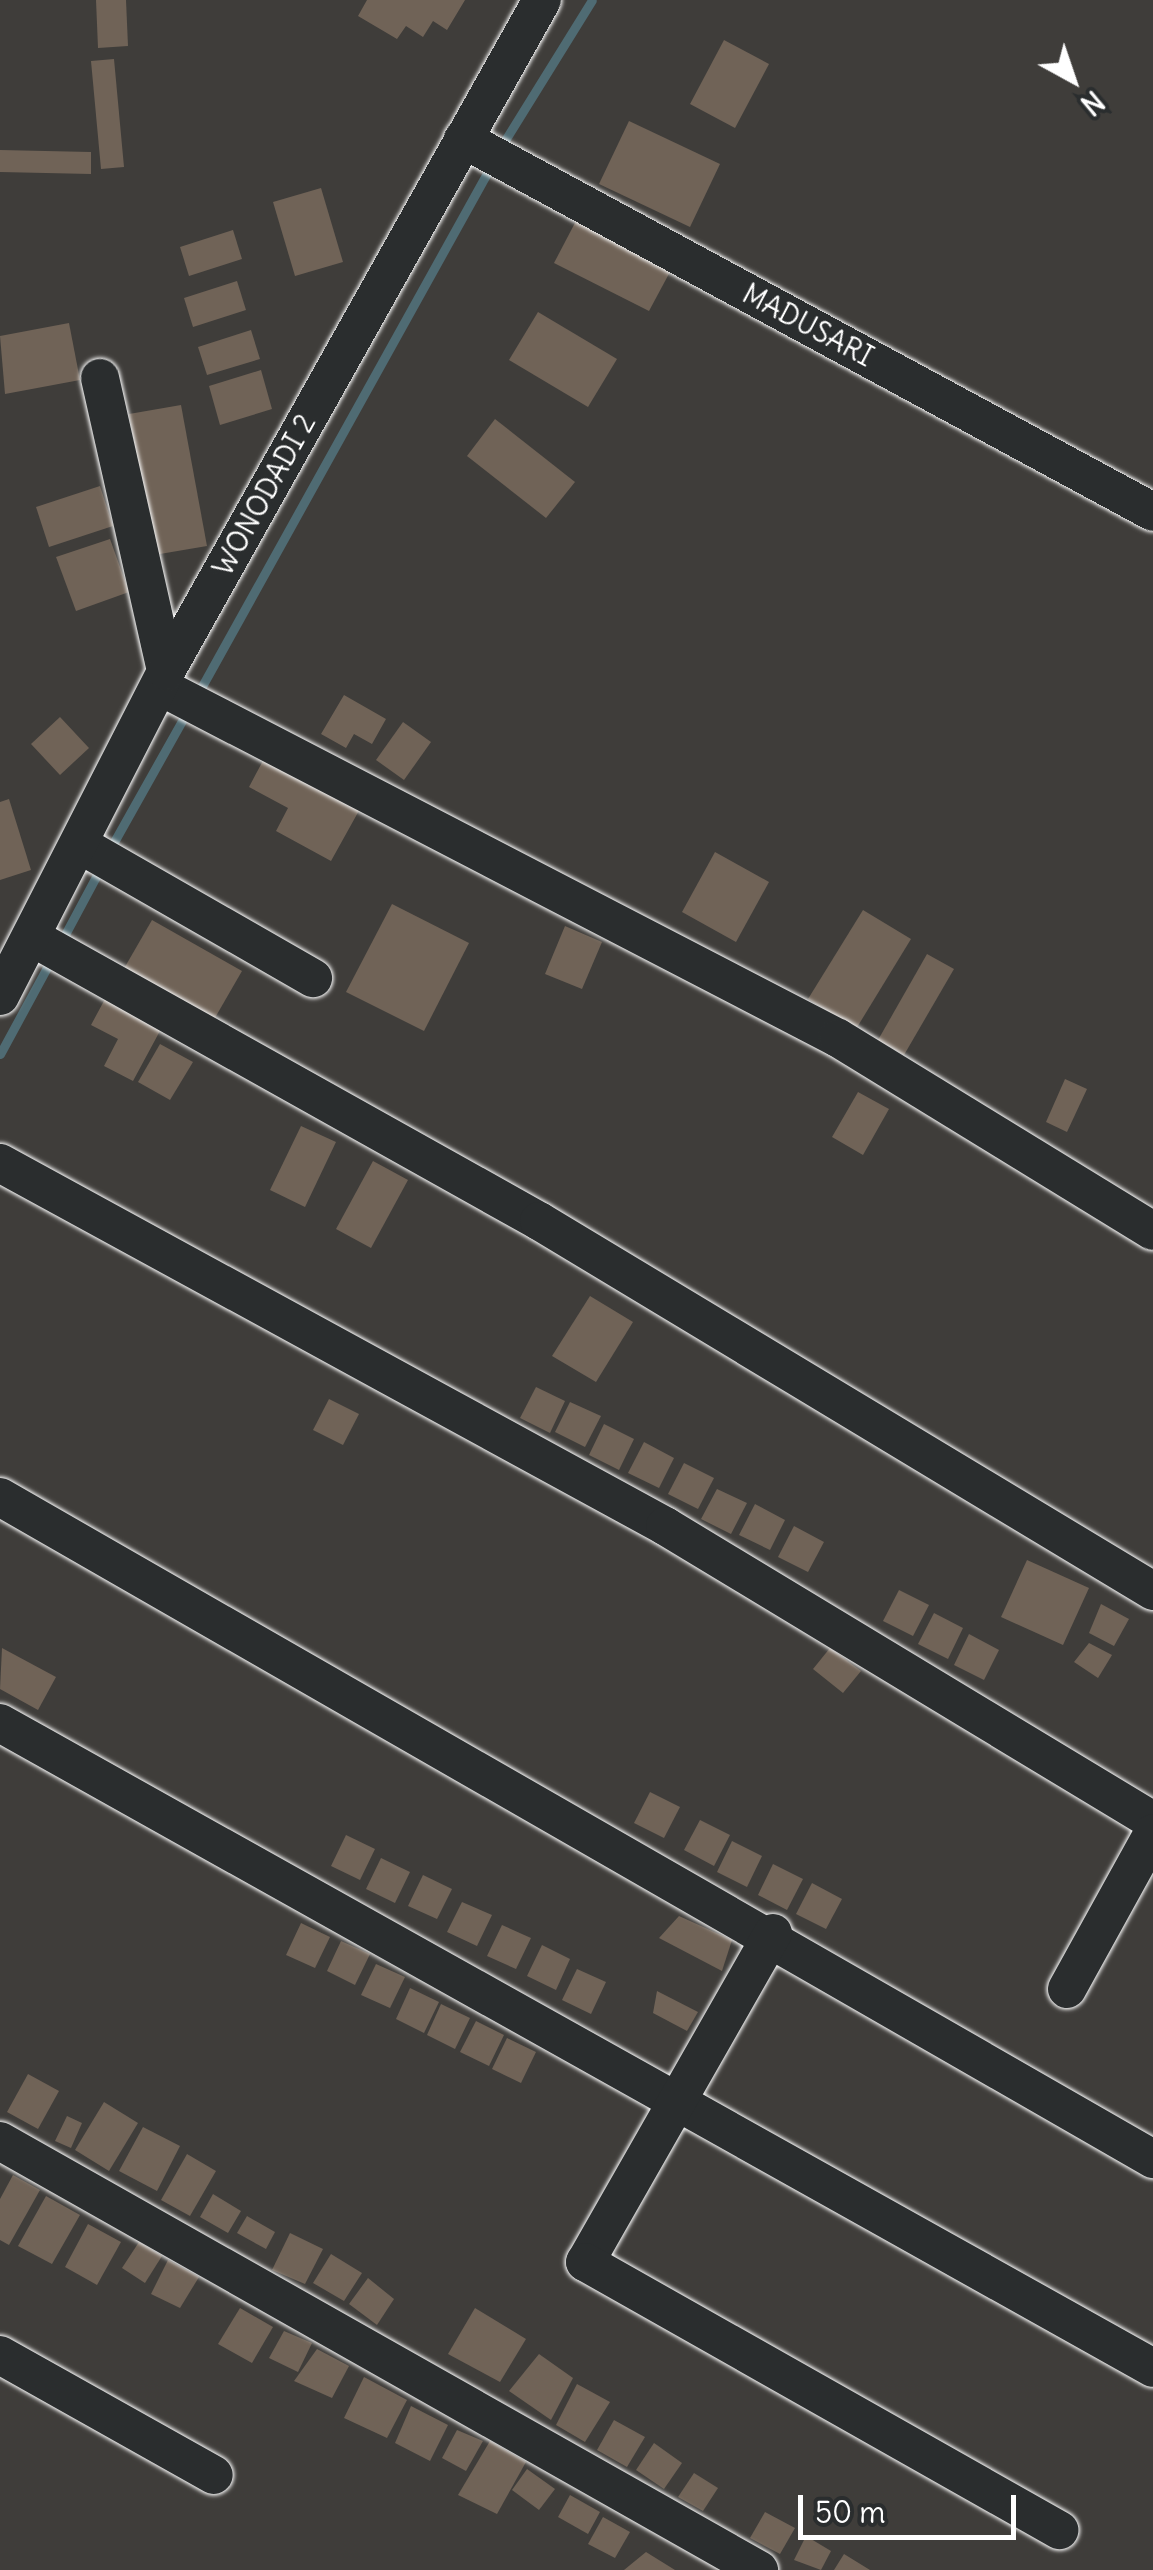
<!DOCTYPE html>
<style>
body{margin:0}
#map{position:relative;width:1153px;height:2570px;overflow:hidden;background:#3f3d3a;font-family:Delius,sans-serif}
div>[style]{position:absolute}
.stream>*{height:9px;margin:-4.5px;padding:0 4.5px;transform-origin:4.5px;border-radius:4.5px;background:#4f6b73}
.building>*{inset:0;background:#706357}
.roads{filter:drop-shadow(0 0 2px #fff) drop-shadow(0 0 2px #fff)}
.minor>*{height:38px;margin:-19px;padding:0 19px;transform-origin:19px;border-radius:19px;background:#2a2d2e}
span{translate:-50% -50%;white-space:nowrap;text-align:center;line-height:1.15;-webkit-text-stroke:8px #2a2d2e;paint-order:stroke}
.street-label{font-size:28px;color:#fff}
.north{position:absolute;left:1023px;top:30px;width:100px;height:100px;-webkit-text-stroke:8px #2a2d2e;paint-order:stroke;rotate:140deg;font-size:28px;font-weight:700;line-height:40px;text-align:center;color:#fff}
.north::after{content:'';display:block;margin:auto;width:35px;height:45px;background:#fff;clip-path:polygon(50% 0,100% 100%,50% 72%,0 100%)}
.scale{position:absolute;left:798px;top:2495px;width:218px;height:45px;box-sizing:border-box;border:5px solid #fff;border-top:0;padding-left:12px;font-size:30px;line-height:35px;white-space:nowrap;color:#fff;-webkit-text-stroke:8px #2a2d2e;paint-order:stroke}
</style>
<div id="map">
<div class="stream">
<i style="left:499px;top:150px;width:176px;rotate:-58.2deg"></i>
<i style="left:196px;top:697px;width:610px;rotate:-60.95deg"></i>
<i style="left:110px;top:849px;width:159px;rotate:-60.7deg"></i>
<i style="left:61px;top:942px;width:85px;rotate:-61.9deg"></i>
<i style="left:0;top:1054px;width:107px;rotate:-61.5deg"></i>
</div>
<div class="building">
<i style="clip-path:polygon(96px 0,126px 0,128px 46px,98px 48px)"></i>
<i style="clip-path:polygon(367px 0,465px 0,447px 30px,433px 21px,423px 37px,406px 26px,397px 39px,358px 16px)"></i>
<i style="clip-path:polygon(724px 40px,769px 64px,735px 128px,690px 104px)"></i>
<i style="clip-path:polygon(114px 59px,124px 167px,101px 169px,91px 61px)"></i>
<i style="clip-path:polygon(629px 121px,720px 164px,690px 227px,599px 184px)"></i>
<i style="clip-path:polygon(0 150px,91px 152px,91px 174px,0 172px)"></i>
<i style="clip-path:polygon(321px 188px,343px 262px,295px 276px,273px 202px)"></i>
<i style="clip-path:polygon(576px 221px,671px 270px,649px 311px,554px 263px)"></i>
<i style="clip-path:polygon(233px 230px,242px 259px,189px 276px,180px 247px)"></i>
<i style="clip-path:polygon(237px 281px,246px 310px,193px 327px,184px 298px)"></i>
<i style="clip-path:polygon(538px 312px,617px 359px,588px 407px,509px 360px)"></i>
<i style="clip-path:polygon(69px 323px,80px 380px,5px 394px,0 336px)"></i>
<i style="clip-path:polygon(251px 330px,260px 359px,207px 375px,198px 347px)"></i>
<i style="clip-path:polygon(261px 370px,272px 409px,220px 425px,209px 386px)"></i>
<i style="clip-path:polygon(181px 405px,207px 546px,154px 555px,129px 414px)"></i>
<i style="clip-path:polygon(495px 419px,575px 482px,546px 518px,467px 456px)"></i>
<i style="clip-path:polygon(100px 486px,113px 526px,49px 547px,36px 507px)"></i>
<i style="clip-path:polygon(110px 539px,129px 592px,76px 611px,56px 557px)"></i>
<i style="clip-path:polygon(344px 695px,386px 719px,372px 744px,354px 734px,346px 748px,321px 734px)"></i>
<i style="clip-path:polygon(60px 717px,89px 748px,60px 775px,31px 744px)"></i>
<i style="clip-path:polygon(403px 722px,431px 742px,404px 780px,376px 760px)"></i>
<i style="clip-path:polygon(266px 755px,361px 807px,331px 861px,276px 831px,288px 808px,249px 787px)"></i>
<i style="clip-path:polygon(9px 799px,31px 870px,0 880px,0 802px)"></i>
<i style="clip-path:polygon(715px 852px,769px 882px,736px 942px,682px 912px)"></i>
<i style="clip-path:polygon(392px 904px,469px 943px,424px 1031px,346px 992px)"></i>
<i style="clip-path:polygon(863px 910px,911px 939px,856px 1029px,808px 999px)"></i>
<i style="clip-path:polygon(152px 920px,242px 971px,212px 1023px,122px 972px)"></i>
<i style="clip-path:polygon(565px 926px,602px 942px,582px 989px,545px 974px)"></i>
<i style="clip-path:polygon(927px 954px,954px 969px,904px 1055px,878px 1040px)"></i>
<i style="clip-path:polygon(105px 999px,161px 1029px,133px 1081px,104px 1066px,118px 1039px,91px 1025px)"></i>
<i style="clip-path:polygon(160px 1044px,193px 1062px,170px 1100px,138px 1082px)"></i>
<i style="clip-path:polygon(1065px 1079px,1087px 1089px,1067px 1132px,1046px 1122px)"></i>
<i style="clip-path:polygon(858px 1092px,889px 1109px,863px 1155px,832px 1137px)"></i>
<i style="clip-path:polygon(301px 1126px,336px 1142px,305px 1207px,270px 1190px)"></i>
<i style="clip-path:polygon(373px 1161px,408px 1180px,371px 1248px,336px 1229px)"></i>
<i style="clip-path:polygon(590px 1296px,633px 1322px,596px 1382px,552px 1356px)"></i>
<i style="clip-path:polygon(536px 1387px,565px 1401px,550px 1433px,520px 1418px)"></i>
<i style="clip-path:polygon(329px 1399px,359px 1414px,343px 1445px,313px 1430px)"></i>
<i style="clip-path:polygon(570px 1402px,601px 1416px,585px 1447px,555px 1432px)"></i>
<i style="clip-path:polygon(604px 1424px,634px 1439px,619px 1470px,589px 1455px)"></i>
<i style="clip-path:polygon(644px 1442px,674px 1458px,659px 1488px,628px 1473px)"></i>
<i style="clip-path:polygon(684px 1463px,714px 1478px,698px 1509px,668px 1494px)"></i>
<i style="clip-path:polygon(717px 1489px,747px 1503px,731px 1534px,701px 1519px)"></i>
<i style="clip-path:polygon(755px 1504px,785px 1520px,770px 1550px,739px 1535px)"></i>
<i style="clip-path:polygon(794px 1526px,824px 1542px,808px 1572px,778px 1557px)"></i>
<i style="clip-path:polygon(1027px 1560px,1089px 1588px,1063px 1645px,1001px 1617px)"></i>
<i style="clip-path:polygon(899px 1590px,929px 1605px,913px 1636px,883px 1621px)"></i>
<i style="clip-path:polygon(1101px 1604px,1129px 1619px,1114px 1646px,1089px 1633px)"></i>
<i style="clip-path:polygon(934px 1613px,963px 1628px,948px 1659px,918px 1644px)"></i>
<i style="clip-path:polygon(969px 1634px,999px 1650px,984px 1680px,954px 1665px)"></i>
<i style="clip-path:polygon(1089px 1643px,1112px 1655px,1098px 1678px,1074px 1662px)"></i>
<i style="clip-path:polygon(2px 1648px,56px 1677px,38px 1710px,0 1689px)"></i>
<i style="clip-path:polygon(830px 1648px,861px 1671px,843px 1693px,813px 1669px)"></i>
<i style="clip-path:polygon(650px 1792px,680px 1807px,664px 1838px,634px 1823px)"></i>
<i style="clip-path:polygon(700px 1820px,730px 1835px,714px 1866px,684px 1850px)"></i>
<i style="clip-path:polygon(346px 1835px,375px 1849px,360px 1880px,331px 1866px)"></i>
<i style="clip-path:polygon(732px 1841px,762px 1856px,747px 1887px,717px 1872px)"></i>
<i style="clip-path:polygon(381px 1858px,410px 1872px,395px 1903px,366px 1889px)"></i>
<i style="clip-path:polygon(773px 1864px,803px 1879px,787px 1910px,758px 1895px)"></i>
<i style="clip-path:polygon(423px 1875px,452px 1889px,437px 1919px,408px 1906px)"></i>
<i style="clip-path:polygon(812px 1883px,842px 1899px,826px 1929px,796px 1914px)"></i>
<i style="clip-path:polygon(462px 1902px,492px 1915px,477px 1946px,447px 1932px)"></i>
<i style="clip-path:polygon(679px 1916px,732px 1940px,722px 1971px,659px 1938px)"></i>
<i style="clip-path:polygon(301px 1923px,330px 1937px,315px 1968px,286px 1955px)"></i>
<i style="clip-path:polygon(502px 1925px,531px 1938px,516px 1969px,487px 1956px)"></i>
<i style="clip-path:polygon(341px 1941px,370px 1954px,355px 1985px,327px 1971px)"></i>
<i style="clip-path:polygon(542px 1945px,570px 1959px,556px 1990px,527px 1976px)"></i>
<i style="clip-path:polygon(376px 1964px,405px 1977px,390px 2008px,361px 1995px)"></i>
<i style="clip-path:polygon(577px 1969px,606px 1982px,591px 2014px,562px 2000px)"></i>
<i style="clip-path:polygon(410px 1988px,439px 2002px,424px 2033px,396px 2019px)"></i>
<i style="clip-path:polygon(657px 1991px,698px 2012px,687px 2031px,653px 2013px)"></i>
<i style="clip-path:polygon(441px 2004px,470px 2018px,455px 2049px,427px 2035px)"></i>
<i style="clip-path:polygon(476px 2021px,504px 2035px,489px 2066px,460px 2052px)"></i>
<i style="clip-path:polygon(507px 2038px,536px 2052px,521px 2083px,492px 2069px)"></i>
<i style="clip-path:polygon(28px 2074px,59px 2091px,38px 2129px,7px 2112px)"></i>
<i style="clip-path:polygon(104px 2102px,138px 2123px,109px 2171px,75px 2150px)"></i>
<i style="clip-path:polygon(67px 2116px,82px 2123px,71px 2148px,55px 2141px)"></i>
<i style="clip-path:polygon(143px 2127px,180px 2146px,157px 2191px,119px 2171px)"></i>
<i style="clip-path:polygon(187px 2154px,216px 2171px,190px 2216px,161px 2200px)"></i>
<i style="clip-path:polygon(13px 2175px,40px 2190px,9px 2245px,0 2240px,0 2199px)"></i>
<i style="clip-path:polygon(213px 2194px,241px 2211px,228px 2233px,200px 2217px)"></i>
<i style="clip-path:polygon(46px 2196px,80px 2215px,52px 2264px,18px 2246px)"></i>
<i style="clip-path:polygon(247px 2216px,275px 2232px,266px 2249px,237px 2233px)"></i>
<i style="clip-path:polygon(88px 2224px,121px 2242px,97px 2285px,65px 2267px)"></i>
<i style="clip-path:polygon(290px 2233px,323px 2249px,305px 2284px,272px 2270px)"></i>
<i style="clip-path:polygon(139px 2242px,162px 2256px,145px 2283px,122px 2268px)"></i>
<i style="clip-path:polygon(331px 2254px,362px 2273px,344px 2301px,313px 2283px)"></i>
<i style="clip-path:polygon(168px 2260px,199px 2277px,180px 2308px,151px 2294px)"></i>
<i style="clip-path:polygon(368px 2278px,394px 2299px,377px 2325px,349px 2304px)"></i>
<i style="clip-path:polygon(240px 2308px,273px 2327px,252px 2363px,218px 2344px)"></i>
<i style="clip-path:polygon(475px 2308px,526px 2339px,500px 2382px,448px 2354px)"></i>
<i style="clip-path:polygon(284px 2331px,312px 2343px,298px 2372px,269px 2358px)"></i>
<i style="clip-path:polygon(317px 2349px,349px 2366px,332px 2398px,294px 2381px)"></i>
<i style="clip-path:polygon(539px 2354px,573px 2378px,551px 2420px,509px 2391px)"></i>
<i style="clip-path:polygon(364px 2377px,407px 2400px,387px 2438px,344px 2418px)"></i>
<i style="clip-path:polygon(577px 2384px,610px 2402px,585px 2442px,556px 2425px)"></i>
<i style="clip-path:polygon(411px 2406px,448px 2425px,430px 2461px,395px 2443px)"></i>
<i style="clip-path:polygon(614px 2420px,645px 2437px,627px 2467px,597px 2450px)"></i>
<i style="clip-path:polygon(457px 2430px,483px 2441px,466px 2471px,442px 2458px)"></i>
<i style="clip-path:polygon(490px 2441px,526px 2462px,497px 2514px,458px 2495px)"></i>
<i style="clip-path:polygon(654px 2443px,682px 2463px,664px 2489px,636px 2470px)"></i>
<i style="clip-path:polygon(527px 2469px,555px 2489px,539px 2510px,512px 2490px)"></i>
<i style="clip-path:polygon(694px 2473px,718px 2488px,703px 2511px,678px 2497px)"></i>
<i style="clip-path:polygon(570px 2495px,600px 2512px,588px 2534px,558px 2517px)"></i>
<i style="clip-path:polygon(765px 2512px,795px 2528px,780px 2554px,750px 2538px)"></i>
<i style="clip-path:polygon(603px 2517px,630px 2532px,615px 2558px,588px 2544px)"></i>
<i style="clip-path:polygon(806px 2536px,831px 2551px,821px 2570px,794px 2560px)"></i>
<i style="clip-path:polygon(646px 2552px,675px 2570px,624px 2570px)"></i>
<i style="clip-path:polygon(844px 2554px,870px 2570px,834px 2570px)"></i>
</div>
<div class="roads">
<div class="minor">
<i style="left:463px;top:139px;width:784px;rotate:28.39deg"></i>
<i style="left:100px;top:378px;width:300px;rotate:77.3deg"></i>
<i style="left:163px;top:688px;width:760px;rotate:27.41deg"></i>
<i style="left:838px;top:1038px;width:369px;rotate:31.5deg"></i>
<i style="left:84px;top:847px;width:264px;rotate:29.8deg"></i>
<i style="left:35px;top:939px;width:578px;rotate:29.23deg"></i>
<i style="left:539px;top:1221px;width:717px;rotate:31.07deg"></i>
<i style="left:0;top:996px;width:365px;rotate:-62.9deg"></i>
<i style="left:166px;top:671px;width:769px;rotate:-60.74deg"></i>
<i style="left:0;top:1163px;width:758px;rotate:28.63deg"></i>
<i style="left:665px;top:1526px;width:570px;rotate:31.15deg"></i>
<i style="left:0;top:1497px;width:1330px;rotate:29.86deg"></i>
<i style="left:0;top:1723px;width:1321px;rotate:29.22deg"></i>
<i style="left:773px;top:1933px;width:379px;rotate:119.7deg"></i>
<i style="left:585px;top:2262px;width:545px;rotate:29.48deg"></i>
<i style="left:1067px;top:1989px;width:178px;rotate:-61.1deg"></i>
<i style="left:0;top:2141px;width:872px;rotate:29.48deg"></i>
<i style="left:0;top:2355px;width:245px;rotate:29.3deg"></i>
</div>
</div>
<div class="street-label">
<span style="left:808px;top:325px;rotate:28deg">MADUSARI</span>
<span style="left:264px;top:495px;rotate:-61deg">WONODADI 2</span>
</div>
<div class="north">N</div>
<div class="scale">50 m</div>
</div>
